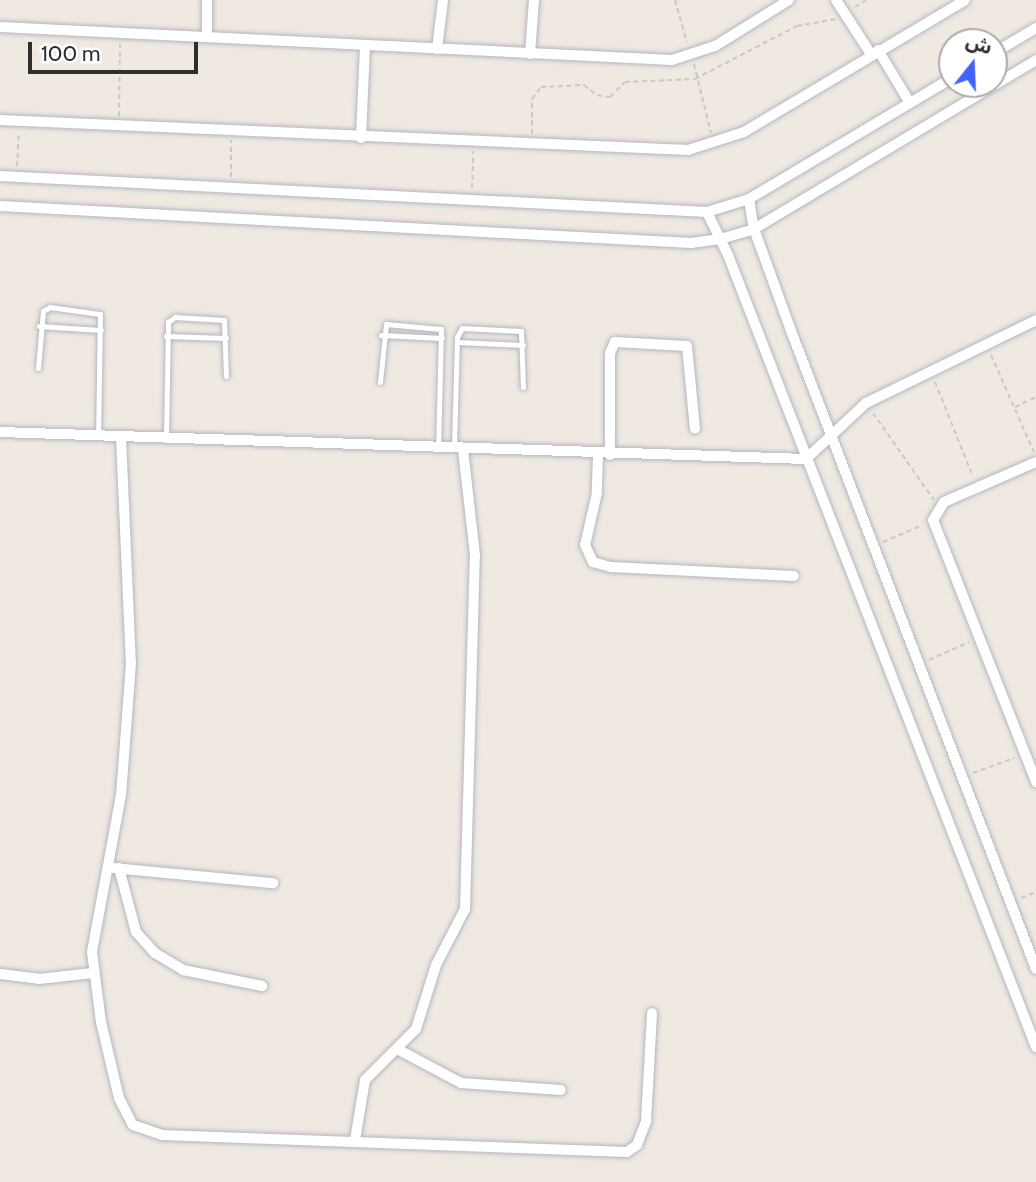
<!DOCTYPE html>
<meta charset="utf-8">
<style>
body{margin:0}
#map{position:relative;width:1036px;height:1182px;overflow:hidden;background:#efe9e1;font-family:Cabin,"Noto Sans Arabic",sans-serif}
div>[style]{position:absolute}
.path>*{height:2px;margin-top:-1px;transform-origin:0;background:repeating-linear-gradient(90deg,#c9c9c9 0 5px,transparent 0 8.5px)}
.roads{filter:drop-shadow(0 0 2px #b4b7c1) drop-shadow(0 0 2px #b4b7c1)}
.lane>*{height:5px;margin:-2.5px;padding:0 2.5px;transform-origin:2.5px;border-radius:2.5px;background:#fff}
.street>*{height:10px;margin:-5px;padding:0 5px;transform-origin:5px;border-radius:5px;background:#fff}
span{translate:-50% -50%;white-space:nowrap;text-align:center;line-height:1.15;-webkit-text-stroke:6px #fff;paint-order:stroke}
.north{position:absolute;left:938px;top:28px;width:70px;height:70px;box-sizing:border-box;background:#fff;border:2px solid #ababab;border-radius:50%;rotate:18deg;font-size:19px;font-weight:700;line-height:28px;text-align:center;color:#2e2e2e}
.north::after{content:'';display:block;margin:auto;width:24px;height:32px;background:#4264fb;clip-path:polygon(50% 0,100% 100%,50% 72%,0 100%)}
.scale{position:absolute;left:28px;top:42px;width:170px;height:32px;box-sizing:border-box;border:4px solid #2e2e2e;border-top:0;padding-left:9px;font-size:21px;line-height:24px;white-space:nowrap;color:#2e2e2e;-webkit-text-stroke:5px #fff;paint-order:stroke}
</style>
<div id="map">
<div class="path">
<i style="left:675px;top:0;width:44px;rotate:74.1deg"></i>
<i style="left:855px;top:7px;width:13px;rotate:-32deg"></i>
<i style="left:694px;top:64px;width:71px;rotate:76.2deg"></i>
<i style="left:119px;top:116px;width:72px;rotate:-89.2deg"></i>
<i style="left:532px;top:134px;width:35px;rotate:-90deg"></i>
<i style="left:532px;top:99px;width:15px;rotate:-53deg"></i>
<i style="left:541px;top:87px;width:43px;rotate:-2.7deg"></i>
<i style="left:584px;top:85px;width:16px;rotate:38deg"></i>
<i style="left:597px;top:95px;width:13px;rotate:9deg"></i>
<i style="left:610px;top:97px;width:21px;rotate:-45deg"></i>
<i style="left:625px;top:82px;width:70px;rotate:-2.5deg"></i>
<i style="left:695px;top:79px;width:115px;rotate:-27.5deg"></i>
<i style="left:797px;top:26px;width:40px;rotate:-10deg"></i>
<i style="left:17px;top:166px;width:33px;rotate:-87deg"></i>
<i style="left:231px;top:177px;width:37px;rotate:-90deg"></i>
<i style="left:472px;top:188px;width:37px;rotate:-88deg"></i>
<i style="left:991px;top:355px;width:106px;rotate:66.1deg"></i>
<i style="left:935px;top:382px;width:102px;rotate:68.2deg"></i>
<i style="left:1015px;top:407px;width:23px;rotate:-25deg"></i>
<i style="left:873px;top:413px;width:106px;rotate:55deg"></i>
<i style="left:883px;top:542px;width:43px;rotate:-23deg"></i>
<i style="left:929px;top:660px;width:44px;rotate:-24.2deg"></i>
<i style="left:973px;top:773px;width:44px;rotate:-20.1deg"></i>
<i style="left:1021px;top:898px;width:16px;rotate:-22deg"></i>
</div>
<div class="roads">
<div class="lane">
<i style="left:39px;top:326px;width:62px;rotate:3.7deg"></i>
<i style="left:381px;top:335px;width:61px;rotate:2.8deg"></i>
<i style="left:166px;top:336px;width:60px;rotate:1.9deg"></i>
<i style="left:457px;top:342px;width:66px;rotate:2.6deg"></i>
<i style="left:38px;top:368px;width:57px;rotate:-85deg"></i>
<i style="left:43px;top:311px;width:8px;rotate:-30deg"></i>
<i style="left:50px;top:307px;width:50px;rotate:8deg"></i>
<i style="left:100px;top:314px;width:122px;rotate:90.9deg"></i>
<i style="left:380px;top:382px;width:58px;rotate:-84.1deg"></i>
<i style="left:386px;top:324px;width:55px;rotate:5.2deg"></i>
<i style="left:441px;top:329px;width:120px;rotate:91.4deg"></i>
<i style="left:166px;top:438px;width:116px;rotate:-89deg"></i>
<i style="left:168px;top:322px;width:9px;rotate:-36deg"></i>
<i style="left:175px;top:317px;width:49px;rotate:3.5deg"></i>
<i style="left:224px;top:320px;width:56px;rotate:88deg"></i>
<i style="left:454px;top:446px;width:109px;rotate:-88.4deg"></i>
<i style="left:457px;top:337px;width:10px;rotate:-61deg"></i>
<i style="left:462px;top:328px;width:59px;rotate:2.9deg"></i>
<i style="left:521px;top:331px;width:56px;rotate:88deg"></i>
</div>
<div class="street">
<i style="left:836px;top:0;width:64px;rotate:57.1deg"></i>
<i style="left:0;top:27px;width:673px;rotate:2.81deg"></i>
<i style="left:672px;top:60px;width:45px;rotate:-18deg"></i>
<i style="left:715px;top:46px;width:87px;rotate:-31.9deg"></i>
<i style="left:207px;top:37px;width:37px;rotate:-90deg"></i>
<i style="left:437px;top:49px;width:49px;rotate:-83deg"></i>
<i style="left:878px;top:50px;width:62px;rotate:58.9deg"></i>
<i style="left:994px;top:53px;width:49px;rotate:-30.8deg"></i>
<i style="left:530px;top:54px;width:54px;rotate:-85.8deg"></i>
<i style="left:0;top:120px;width:689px;rotate:2.5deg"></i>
<i style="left:688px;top:150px;width:59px;rotate:-17.8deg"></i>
<i style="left:744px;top:132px;width:257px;rotate:-30.8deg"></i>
<i style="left:361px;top:138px;width:93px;rotate:-87.5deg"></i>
<i style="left:0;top:176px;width:708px;rotate:2.91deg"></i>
<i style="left:707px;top:212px;width:44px;rotate:-17.2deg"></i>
<i style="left:749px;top:199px;width:236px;rotate:-30.8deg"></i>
<i style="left:749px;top:199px;width:30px;rotate:81deg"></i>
<i style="left:754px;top:229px;width:114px;rotate:70deg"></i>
<i style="left:793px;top:336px;width:678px;rotate:69deg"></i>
<i style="left:0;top:206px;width:692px;rotate:3.07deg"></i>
<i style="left:691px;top:243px;width:29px;rotate:-8deg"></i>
<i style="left:720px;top:239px;width:35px;rotate:-16deg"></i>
<i style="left:754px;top:229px;width:329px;rotate:-30.9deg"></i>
<i style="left:707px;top:212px;width:48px;rotate:64deg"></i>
<i style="left:728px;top:255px;width:850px;rotate:68.75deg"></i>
<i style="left:0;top:432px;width:806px;rotate:1.92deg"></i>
<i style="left:806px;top:459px;width:82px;rotate:-43deg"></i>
<i style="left:866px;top:403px;width:189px;rotate:-26deg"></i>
<i style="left:121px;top:437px;width:226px;rotate:87.5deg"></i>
<i style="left:131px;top:663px;width:132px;rotate:94.3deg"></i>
<i style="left:121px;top:795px;width:160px;rotate:100.5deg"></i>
<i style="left:92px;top:952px;width:71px;rotate:82.7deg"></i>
<i style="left:101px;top:1022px;width:78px;rotate:76.7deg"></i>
<i style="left:119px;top:1098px;width:30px;rotate:63deg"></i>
<i style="left:133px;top:1125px;width:31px;rotate:19deg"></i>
<i style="left:162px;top:1135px;width:465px;rotate:2.1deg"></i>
<i style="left:627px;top:1152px;width:12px;rotate:-35deg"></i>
<i style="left:637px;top:1145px;width:26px;rotate:-69deg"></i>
<i style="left:646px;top:1121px;width:108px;rotate:-86.8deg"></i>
<i style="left:598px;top:455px;width:38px;rotate:92deg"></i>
<i style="left:597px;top:493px;width:53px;rotate:103deg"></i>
<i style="left:585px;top:545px;width:19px;rotate:65deg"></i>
<i style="left:593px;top:562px;width:19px;rotate:16deg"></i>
<i style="left:611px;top:567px;width:183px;rotate:2.8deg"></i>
<i style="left:610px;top:455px;width:102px;rotate:-90deg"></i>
<i style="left:610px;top:353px;width:12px;rotate:-66deg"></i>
<i style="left:615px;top:342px;width:72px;rotate:3.2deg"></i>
<i style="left:687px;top:346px;width:83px;rotate:84.5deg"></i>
<i style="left:1036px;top:462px;width:100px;rotate:156.5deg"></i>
<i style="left:944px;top:502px;width:21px;rotate:121deg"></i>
<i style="left:933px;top:520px;width:282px;rotate:68.5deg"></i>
<i style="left:113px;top:868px;width:161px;rotate:5.4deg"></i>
<i style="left:119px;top:868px;width:66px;rotate:75.1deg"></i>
<i style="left:136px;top:932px;width:28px;rotate:48deg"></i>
<i style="left:155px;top:953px;width:33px;rotate:31deg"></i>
<i style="left:183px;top:970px;width:81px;rotate:11.4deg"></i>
<i style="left:0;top:974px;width:39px;rotate:7deg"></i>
<i style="left:39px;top:979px;width:54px;rotate:-6.3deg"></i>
<i style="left:399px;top:1050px;width:70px;rotate:28deg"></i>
<i style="left:461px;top:1083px;width:100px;rotate:4deg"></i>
<i style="left:355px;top:1140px;width:61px;rotate:-80.5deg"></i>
<i style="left:365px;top:1080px;width:72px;rotate:-45deg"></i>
<i style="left:416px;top:1029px;width:67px;rotate:-72.6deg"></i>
<i style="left:436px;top:965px;width:63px;rotate:-62.6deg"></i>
<i style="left:465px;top:909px;width:354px;rotate:-88.4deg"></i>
<i style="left:475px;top:555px;width:106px;rotate:-96.5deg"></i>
</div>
</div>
<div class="north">ش</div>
<div class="scale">100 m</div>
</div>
